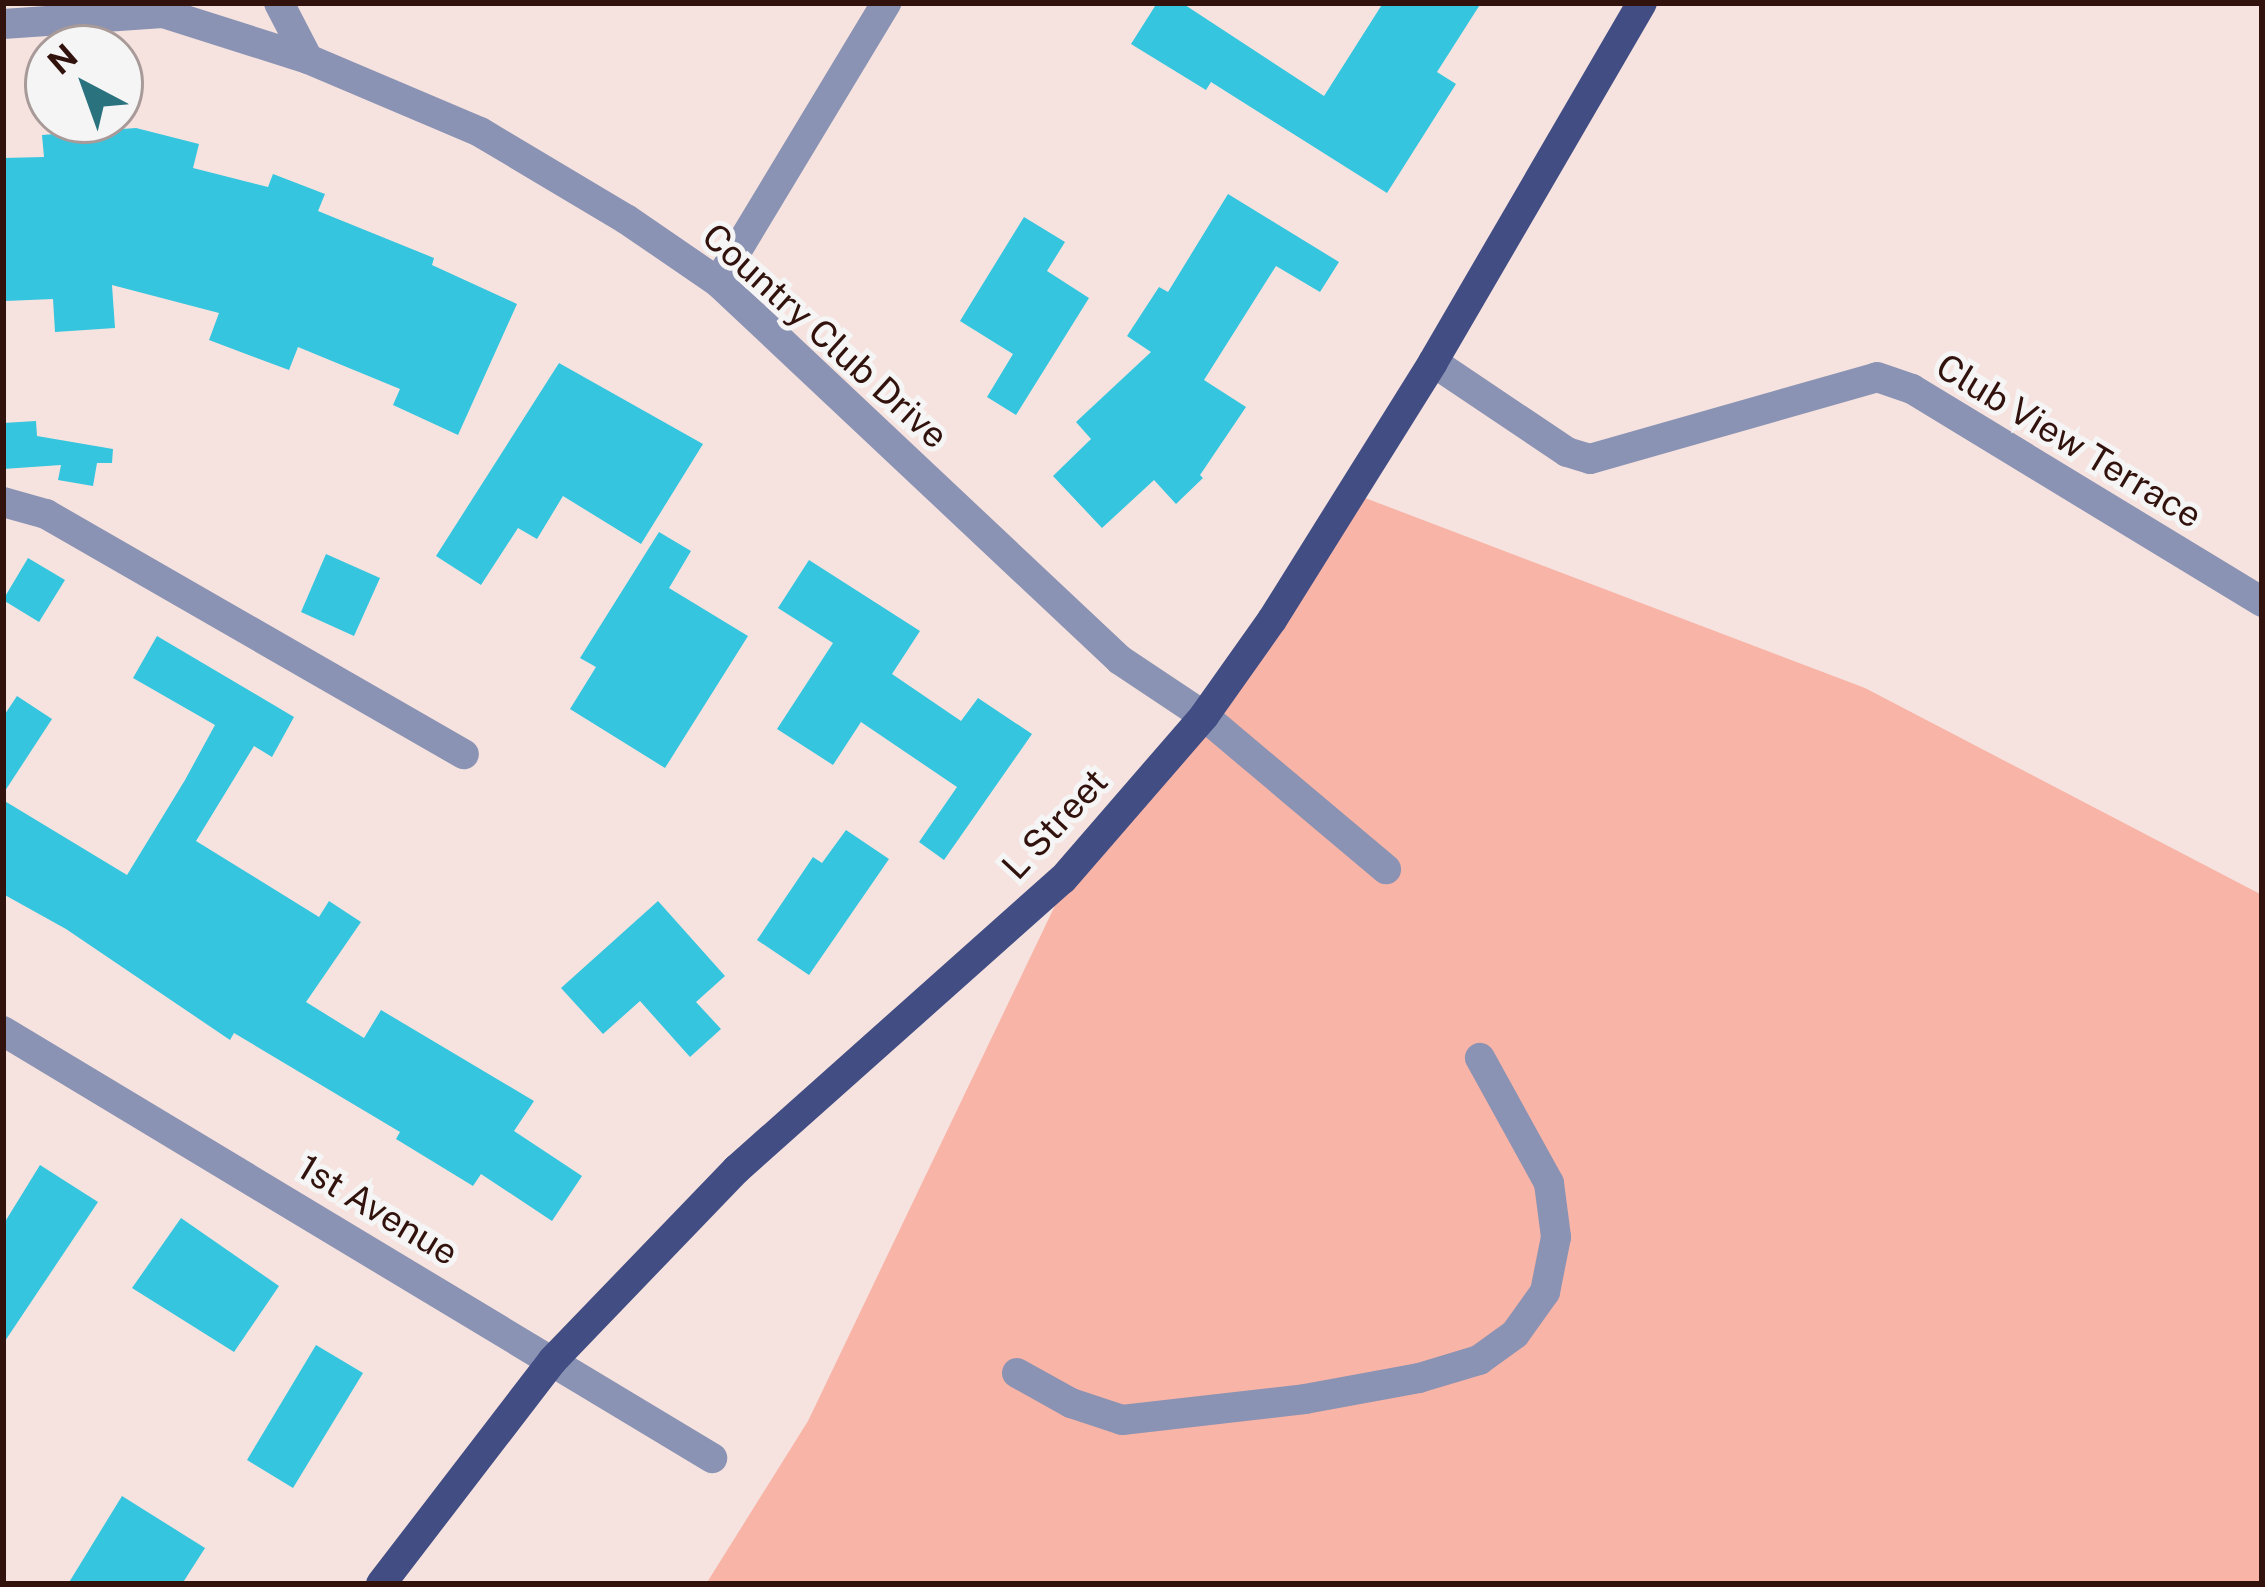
<!DOCTYPE html>
<style>
body{margin:0}
#map{position:relative;width:2265px;height:1587px;overflow:hidden;background:#f6e3df;font-family:"Public Sans",sans-serif}
div>[style]{position:absolute}
.green>*{inset:0;background:#f8b4a6}
.building>*{inset:0;background:#35c5de}
.minor>*{height:30px;margin:-15px;padding:0 15px;transform-origin:15px;border-radius:15px;background:#8a93b3}
.major>*{height:30px;margin:-15px;padding:0 15px;transform-origin:15px;border-radius:15px;background:#414d83}
span{translate:-50% -50%;white-space:nowrap;text-align:center;line-height:1.15;-webkit-text-stroke:10px #f5f5f5;paint-order:stroke}
.street-label{font-size:36px;color:#32120c}
.frame{position:absolute;inset:0;border:6px solid #32120c;pointer-events:none}
.north{position:absolute;left:24px;top:24px;width:120px;height:120px;box-sizing:border-box;background:#f5f5f5;border:3px solid #a79a98;border-radius:50%;rotate:319deg;font-size:33px;font-weight:700;line-height:48px;text-align:center;color:#32120c}
.north::after{content:'';display:block;margin:auto;width:42px;height:54px;background:#2b727f;clip-path:polygon(50% 0,100% 100%,50% 72%,0 100%)}
</style>
<div id="map">
<div class="green">
<i style="clip-path:polygon(1352px 493px,1865px 688px,2262px 895px,2262px 1584px,706px 1584px,808px 1421px,1073px 868px)"></i>
</div>
<div class="building">
<i style="clip-path:polygon(1157px 3px,1182px 3px,1324px 96px,1383px 3px,1481px 3px,1437px 72px,1456px 84px,1387px 193px,1211px 82px,1206px 90px,1131px 44px)"></i>
<i style="clip-path:polygon(136px 128px,199px 144px,193px 168px,268px 187px,273px 174px,325px 194px,318px 211px,434px 258px,432px 265px,517px 304px,458px 435px,393px 405px,400px 389px,298px 347px,289px 370px,209px 340px,219px 313px,112px 285px,115px 328px,55px 332px,53px 299px,5px 301px,3px 158px,44px 157px,42px 135px)"></i>
<i style="clip-path:polygon(1228px 194px,1339px 262px,1320px 292px,1276px 266px,1204px 380px,1246px 407px,1200px 475px,1203px 478px,1176px 504px,1154px 480px,1102px 528px,1053px 476px,1091px 439px,1076px 422px,1151px 352px,1127px 336px,1159px 287px,1168px 292px)"></i>
<i style="clip-path:polygon(1024px 217px,1065px 242px,1047px 271px,1089px 298px,1016px 415px,987px 397px,1013px 354px,960px 321px)"></i>
<i style="clip-path:polygon(559px 363px,703px 444px,641px 544px,563px 496px,537px 539px,518px 528px,481px 585px,436px 556px)"></i>
<i style="clip-path:polygon(36px 421px,37px 436px,113px 449px,112px 463px,97px 463px,93px 486px,58px 480px,61px 465px,3px 469px,3px 423px)"></i>
<i style="clip-path:polygon(659px 532px,691px 551px,669px 588px,748px 636px,665px 768px,570px 709px,596px 667px,580px 658px)"></i>
<i style="clip-path:polygon(326px 554px,380px 578px,354px 636px,301px 612px)"></i>
<i style="clip-path:polygon(28px 558px,65px 580px,39px 622px,3px 600px)"></i>
<i style="clip-path:polygon(809px 560px,920px 631px,892px 674px,961px 721px,978px 698px,1032px 734px,944px 860px,919px 842px,957px 787px,861px 722px,833px 765px,777px 729px,833px 643px,778px 608px)"></i>
<i style="clip-path:polygon(157px 636px,294px 717px,272px 757px,254px 746px,196px 841px,319px 917px,329px 901px,361px 922px,306px 1002px,364px 1038px,381px 1010px,534px 1101px,514px 1131px,582px 1176px,552px 1221px,481px 1174px,473px 1186px,396px 1139px,400px 1132px,234px 1033px,230px 1040px,66px 929px,3px 894px,3px 800px,127px 875px,185px 780px,215px 725px,133px 678px)"></i>
<i style="clip-path:polygon(17px 696px,52px 719px,3px 794px,3px 717px)"></i>
<i style="clip-path:polygon(846px 830px,889px 859px,809px 975px,757px 940px,813px 857px,822px 863px)"></i>
<i style="clip-path:polygon(658px 901px,725px 976px,696px 1002px,721px 1029px,690px 1057px,640px 1001px,603px 1034px,561px 988px)"></i>
<i style="clip-path:polygon(40px 1165px,98px 1202px,3px 1344px,3px 1225px)"></i>
<i style="clip-path:polygon(181px 1218px,279px 1286px,234px 1352px,132px 1288px)"></i>
<i style="clip-path:polygon(316px 1345px,363px 1373px,293px 1488px,247px 1460px)"></i>
<i style="clip-path:polygon(122px 1496px,205px 1548px,182px 1584px,68px 1584px)"></i>
</div>
<div class="minor">
<i style="left:279px;top:3px;width:63px;rotate:62.6deg"></i>
<i style="left:3px;top:24px;width:160px;rotate:-3.9deg"></i>
<i style="left:163px;top:13px;width:152px;rotate:17.6deg"></i>
<i style="left:308px;top:59px;width:187px;rotate:23deg"></i>
<i style="left:480px;top:132px;width:170px;rotate:30.8deg"></i>
<i style="left:626px;top:219px;width:112px;rotate:34.4deg"></i>
<i style="left:718px;top:282px;width:552px;rotate:43.24deg"></i>
<i style="left:1120px;top:660px;width:101px;rotate:33.7deg"></i>
<i style="left:1204px;top:716px;width:238px;rotate:40.1deg"></i>
<i style="left:718px;top:282px;width:326px;rotate:-58.9deg"></i>
<i style="left:1433px;top:362px;width:161px;rotate:33.9deg"></i>
<i style="left:1567px;top:452px;width:24px;rotate:17deg"></i>
<i style="left:1590px;top:459px;width:298px;rotate:-15.9deg"></i>
<i style="left:1877px;top:377px;width:37px;rotate:19deg"></i>
<i style="left:1912px;top:389px;width:410px;rotate:31.3deg"></i>
<i style="left:3px;top:502px;width:45px;rotate:15.6deg"></i>
<i style="left:46px;top:514px;width:482px;rotate:29.9deg"></i>
<i style="left:3px;top:1031px;width:828px;rotate:31.06deg"></i>
<i style="left:1017px;top:1373px;width:62px;rotate:29.1deg"></i>
<i style="left:1071px;top:1403px;width:54px;rotate:18.4deg"></i>
<i style="left:1122px;top:1420px;width:184px;rotate:-6.5deg"></i>
<i style="left:1305px;top:1399px;width:116px;rotate:-10.4deg"></i>
<i style="left:1419px;top:1378px;width:63px;rotate:-16.7deg"></i>
<i style="left:1479px;top:1360px;width:44px;rotate:-35.8deg"></i>
<i style="left:1515px;top:1334px;width:52px;rotate:-54.5deg"></i>
<i style="left:1545px;top:1292px;width:56px;rotate:-78.7deg"></i>
<i style="left:1556px;top:1237px;width:54px;rotate:-97.4deg"></i>
<i style="left:1549px;top:1183px;width:143px;rotate:-118.9deg"></i>
</div>
<div class="major">
<i style="left:381px;top:1584px;width:282px;rotate:-52.5deg"></i>
<i style="left:553px;top:1360px;width:265px;rotate:-46.1deg"></i>
<i style="left:737px;top:1169px;width:436px;rotate:-41.7deg"></i>
<i style="left:1063px;top:879px;width:216px;rotate:-49.1deg"></i>
<i style="left:1204px;top:716px;width:118px;rotate:-54.7deg"></i>
<i style="left:1272px;top:620px;width:304px;rotate:-58deg"></i>
<i style="left:1433px;top:362px;width:415px;rotate:-59.8deg"></i>
</div>
<div class="street-label">
<span style="left:825px;top:336px;rotate:42deg">Country Club Drive</span>
<span style="left:2069px;top:441px;rotate:31deg">Club View Terrace</span>
<span style="left:1055px;top:824px;rotate:-47deg">L Street</span>
<span style="left:378px;top:1210px;rotate:31deg">1st Avenue</span>
</div>
<div class="frame"></div>
<div class="north">N</div>
</div>
